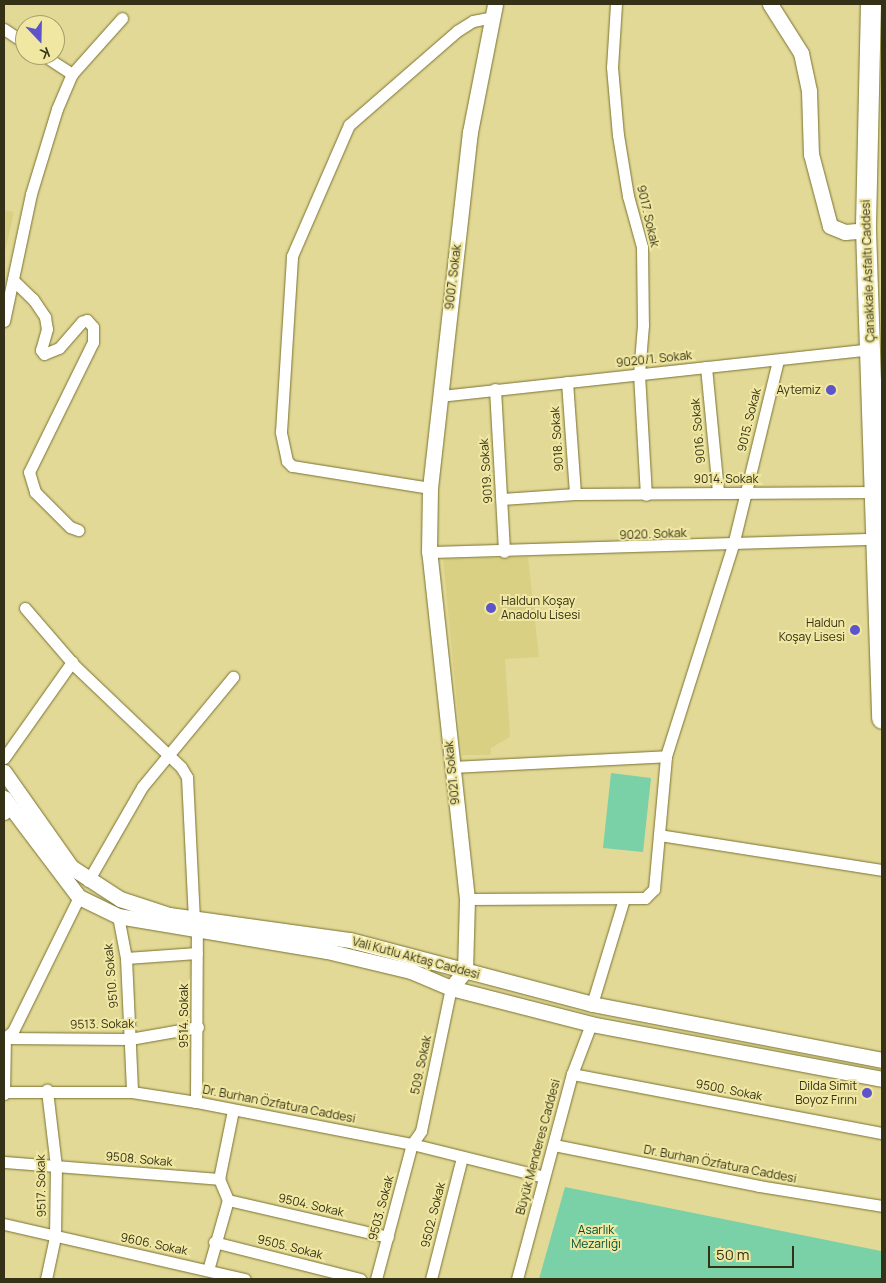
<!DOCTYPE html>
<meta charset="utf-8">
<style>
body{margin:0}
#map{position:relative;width:886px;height:1283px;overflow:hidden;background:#e2d996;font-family:Manrope,sans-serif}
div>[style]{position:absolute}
.built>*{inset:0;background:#d9d084}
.green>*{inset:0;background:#7ad0a7}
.roads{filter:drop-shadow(0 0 1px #7a7230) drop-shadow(0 0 1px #7a7230)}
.street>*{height:11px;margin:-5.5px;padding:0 5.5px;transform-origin:5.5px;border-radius:5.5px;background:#fff}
.secondary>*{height:15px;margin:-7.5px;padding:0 7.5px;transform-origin:7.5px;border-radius:7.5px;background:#fff}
.highway>*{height:20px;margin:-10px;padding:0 10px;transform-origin:10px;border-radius:10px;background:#fff}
.dots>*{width:14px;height:14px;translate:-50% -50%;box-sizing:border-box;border:2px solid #efe7a2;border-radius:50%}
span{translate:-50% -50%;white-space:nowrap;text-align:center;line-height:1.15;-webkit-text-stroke:4px #efe7a2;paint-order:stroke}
.street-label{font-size:12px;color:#353116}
.poi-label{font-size:12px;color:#353116}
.right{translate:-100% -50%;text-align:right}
.left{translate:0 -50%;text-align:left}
.park-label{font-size:12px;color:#005035}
.frame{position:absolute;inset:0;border:5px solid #353116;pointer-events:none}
.north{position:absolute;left:15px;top:15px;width:50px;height:50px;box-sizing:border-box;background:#efe7a2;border:1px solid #a59e6a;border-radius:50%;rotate:159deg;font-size:14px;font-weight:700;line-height:20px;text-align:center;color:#353116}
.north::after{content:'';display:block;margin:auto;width:18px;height:22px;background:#5d53cb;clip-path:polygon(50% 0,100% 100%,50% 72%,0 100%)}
.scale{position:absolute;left:708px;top:1246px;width:86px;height:22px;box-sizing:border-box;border:2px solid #353116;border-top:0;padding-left:6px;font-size:15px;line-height:18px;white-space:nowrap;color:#353116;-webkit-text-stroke:4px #efe7a2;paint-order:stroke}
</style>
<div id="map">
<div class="built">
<i style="clip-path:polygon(4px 210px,14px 212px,4px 256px)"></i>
<i style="clip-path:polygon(528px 557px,539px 657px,505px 659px,510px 737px,491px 748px,491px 755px,462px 755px,443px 559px)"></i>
</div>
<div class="green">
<i style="clip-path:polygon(611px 773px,651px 778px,643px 852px,603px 848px)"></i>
<i style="clip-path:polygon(565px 1187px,881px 1251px,882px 1279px,539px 1279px)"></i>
</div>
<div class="roads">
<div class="street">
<i style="left:616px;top:4px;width:63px;rotate:93.6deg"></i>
<i style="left:612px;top:67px;width:68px;rotate:85deg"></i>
<i style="left:618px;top:135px;width:62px;rotate:80.7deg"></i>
<i style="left:628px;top:196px;width:53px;rotate:74.6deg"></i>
<i style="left:642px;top:247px;width:78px;rotate:89.3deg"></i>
<i style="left:643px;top:325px;width:49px;rotate:94.7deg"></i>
<i style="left:639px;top:374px;width:121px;rotate:86.7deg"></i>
<i style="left:4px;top:29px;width:25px;rotate:34deg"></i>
<i style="left:43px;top:55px;width:35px;rotate:33deg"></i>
<i style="left:13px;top:280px;width:28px;rotate:44deg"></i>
<i style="left:33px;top:299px;width:22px;rotate:56deg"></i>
<i style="left:45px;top:317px;width:12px;rotate:81deg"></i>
<i style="left:47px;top:329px;width:22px;rotate:106deg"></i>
<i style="left:41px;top:350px;width:5px;rotate:53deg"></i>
<i style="left:44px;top:354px;width:16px;rotate:-22deg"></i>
<i style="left:59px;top:348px;width:35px;rotate:-49deg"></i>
<i style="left:82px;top:322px;width:5px;rotate:-22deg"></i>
<i style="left:87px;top:320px;width:9px;rotate:49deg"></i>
<i style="left:93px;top:327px;width:15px;rotate:90deg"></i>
<i style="left:93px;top:342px;width:145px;rotate:116.2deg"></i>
<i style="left:29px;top:472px;width:21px;rotate:73deg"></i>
<i style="left:35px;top:492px;width:49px;rotate:45deg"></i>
<i style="left:70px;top:527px;width:9px;rotate:21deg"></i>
<i style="left:4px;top:321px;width:130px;rotate:-78deg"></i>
<i style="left:31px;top:194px;width:89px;rotate:-73deg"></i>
<i style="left:57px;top:109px;width:38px;rotate:-67deg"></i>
<i style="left:72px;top:74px;width:75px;rotate:-48.2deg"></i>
<i style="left:706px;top:367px;width:126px;rotate:84.5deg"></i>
<i style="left:567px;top:382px;width:112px;rotate:85.9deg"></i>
<i style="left:495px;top:389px;width:163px;rotate:86.8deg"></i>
<i style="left:440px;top:396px;width:434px;rotate:-6.2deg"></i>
<i style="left:430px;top:488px;width:140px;rotate:-170.9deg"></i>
<i style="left:292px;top:466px;width:7px;rotate:-135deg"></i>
<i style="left:287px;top:461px;width:30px;rotate:-102deg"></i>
<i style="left:281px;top:432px;width:176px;rotate:-86.4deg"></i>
<i style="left:292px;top:256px;width:143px;rotate:-66.5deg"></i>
<i style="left:349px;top:125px;width:143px;rotate:-41deg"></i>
<i style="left:457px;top:31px;width:19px;rotate:-32deg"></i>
<i style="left:473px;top:21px;width:20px;rotate:-11deg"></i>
<i style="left:502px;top:499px;width:73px;rotate:-3.9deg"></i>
<i style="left:575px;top:494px;width:302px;rotate:-0.4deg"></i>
<i style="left:429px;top:552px;width:449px;rotate:-1.7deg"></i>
<i style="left:25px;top:608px;width:78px;rotate:49.2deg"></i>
<i style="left:76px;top:667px;width:145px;rotate:43.6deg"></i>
<i style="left:181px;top:767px;width:12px;rotate:59deg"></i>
<i style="left:187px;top:777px;width:142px;rotate:87.2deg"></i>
<i style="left:4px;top:758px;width:118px;rotate:-54.7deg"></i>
<i style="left:452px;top:767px;width:214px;rotate:-2.9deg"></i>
<i style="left:4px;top:814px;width:10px;rotate:-37deg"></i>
<i style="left:659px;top:835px;width:226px;rotate:8.9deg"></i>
<i style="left:88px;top:881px;width:108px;rotate:-60.1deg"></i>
<i style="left:142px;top:787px;width:143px;rotate:-50.4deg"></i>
<i style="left:467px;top:899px;width:178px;rotate:-0.3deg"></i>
<i style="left:645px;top:898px;width:13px;rotate:-45deg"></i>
<i style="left:654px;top:889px;width:134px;rotate:-84.8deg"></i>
<i style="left:666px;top:756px;width:221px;rotate:-72.4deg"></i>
<i style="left:733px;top:545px;width:190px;rotate:-76.3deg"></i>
<i style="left:118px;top:916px;width:43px;rotate:79.2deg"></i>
<i style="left:126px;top:958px;width:134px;rotate:87.4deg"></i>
<i style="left:126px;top:958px;width:71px;rotate:-4deg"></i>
<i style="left:592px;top:1004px;width:110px;rotate:-73.1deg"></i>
<i style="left:5px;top:1038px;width:125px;rotate:0.5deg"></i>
<i style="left:130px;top:1039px;width:69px;rotate:-10deg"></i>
<i style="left:572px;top:1074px;width:316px;rotate:10.8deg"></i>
<i style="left:4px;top:1092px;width:128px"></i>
<i style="left:132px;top:1092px;width:65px;rotate:8.9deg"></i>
<i style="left:196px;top:1102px;width:220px;rotate:11deg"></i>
<i style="left:412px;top:1144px;width:136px;rotate:14deg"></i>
<i style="left:4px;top:1094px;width:56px;rotate:-89deg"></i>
<i style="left:5px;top:1038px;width:11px;rotate:-41deg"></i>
<i style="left:13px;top:1031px;width:149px;rotate:-63.8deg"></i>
<i style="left:196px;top:1102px;width:172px;rotate:-89.7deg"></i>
<i style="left:554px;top:1145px;width:209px;rotate:11.3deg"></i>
<i style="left:759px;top:1186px;width:125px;rotate:9.2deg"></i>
<i style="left:4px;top:1162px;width:216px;rotate:4.5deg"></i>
<i style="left:228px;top:1200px;width:164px;rotate:13deg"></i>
<i style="left:4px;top:1224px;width:247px;rotate:12.9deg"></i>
<i style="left:214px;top:1242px;width:151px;rotate:14.2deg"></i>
<i style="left:208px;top:1270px;width:73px;rotate:-74.1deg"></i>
<i style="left:228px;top:1200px;width:23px;rotate:-113deg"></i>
<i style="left:219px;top:1179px;width:70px;rotate:-78.5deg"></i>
<i style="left:46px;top:1279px;width:43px;rotate:-77.9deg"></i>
<i style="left:55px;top:1237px;width:71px;rotate:-89.2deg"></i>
<i style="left:56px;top:1166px;width:77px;rotate:-96.8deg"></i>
<i style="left:376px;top:1279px;width:140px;rotate:-75.1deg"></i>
<i style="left:412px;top:1144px;width:16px;rotate:-55deg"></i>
<i style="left:421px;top:1131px;width:146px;rotate:-78.2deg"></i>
<i style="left:431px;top:1279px;width:126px;rotate:-75.7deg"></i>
<i style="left:517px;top:1279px;width:212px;rotate:-75deg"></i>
<i style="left:572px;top:1074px;width:53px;rotate:-69.2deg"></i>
</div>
<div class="secondary">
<i style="left:770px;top:4px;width:58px;rotate:57.7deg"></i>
<i style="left:801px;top:53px;width:39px;rotate:78deg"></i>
<i style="left:809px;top:91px;width:63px;rotate:88.2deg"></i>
<i style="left:811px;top:154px;width:74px;rotate:75.2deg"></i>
<i style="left:830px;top:226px;width:16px;rotate:22deg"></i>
<i style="left:845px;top:232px;width:21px;rotate:-5deg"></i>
<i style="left:4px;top:772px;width:116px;rotate:54.8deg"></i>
<i style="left:71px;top:867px;width:59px;rotate:33.1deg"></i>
<i style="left:120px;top:899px;width:52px;rotate:18.1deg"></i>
<i style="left:169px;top:915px;width:183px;rotate:7.9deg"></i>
<i style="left:350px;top:940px;width:250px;rotate:14.8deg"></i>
<i style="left:592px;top:1004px;width:295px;rotate:10.9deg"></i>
<i style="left:4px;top:798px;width:124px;rotate:52.9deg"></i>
<i style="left:79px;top:897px;width:43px;rotate:26deg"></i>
<i style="left:118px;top:916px;width:212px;rotate:9.5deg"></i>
<i style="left:327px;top:951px;width:86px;rotate:13.4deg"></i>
<i style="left:411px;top:971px;width:43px;rotate:23deg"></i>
<i style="left:451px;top:988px;width:145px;rotate:14.4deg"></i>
<i style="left:591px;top:1024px;width:296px;rotate:10.7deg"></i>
<i style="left:451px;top:988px;width:22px;rotate:-51deg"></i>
<i style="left:465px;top:971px;width:72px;rotate:-88.4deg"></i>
<i style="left:467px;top:899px;width:349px;rotate:-96.2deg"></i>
<i style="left:429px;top:552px;width:64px;rotate:-89.1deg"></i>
<i style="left:430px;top:488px;width:358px;rotate:-83.6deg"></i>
<i style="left:470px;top:132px;width:130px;rotate:-78.9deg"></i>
</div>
<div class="highway">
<i style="left:871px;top:4px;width:226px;rotate:91.3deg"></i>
<i style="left:866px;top:230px;width:489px;rotate:88.1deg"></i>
</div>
</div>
<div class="dots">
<i style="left:831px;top:390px;background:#5d53cb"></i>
<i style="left:491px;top:608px;background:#5d53cb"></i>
<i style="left:855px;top:630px;background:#5d53cb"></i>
<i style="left:867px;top:1093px;background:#5d53cb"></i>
</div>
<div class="street-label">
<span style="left:648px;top:216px;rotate:77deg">9017. Sokak</span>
<span style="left:868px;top:271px;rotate:-92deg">Çanakkale Asfaltı Caddesi</span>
<span style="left:453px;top:277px;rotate:-83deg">9007. Sokak</span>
<span style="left:654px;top:359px;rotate:-6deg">9020/1. Sokak</span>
<span style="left:749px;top:420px;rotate:-76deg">9015. Sokak</span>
<span style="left:698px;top:431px;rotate:-95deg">9016. Sokak</span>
<span style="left:557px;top:439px;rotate:-94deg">9018. Sokak</span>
<span style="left:486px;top:471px;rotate:-94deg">9019. Sokak</span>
<span style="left:726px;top:479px">9014. Sokak</span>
<span style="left:653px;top:534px;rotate:-2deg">9020. Sokak</span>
<span style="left:452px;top:773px;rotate:-96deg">9021. Sokak</span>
<span style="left:416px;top:958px;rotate:15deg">Vali Kutlu Aktaş Caddesi</span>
<span style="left:111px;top:976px;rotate:-95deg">9510. Sokak</span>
<span style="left:184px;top:1016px;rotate:-90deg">9514. Sokak</span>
<span style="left:102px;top:1024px;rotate:-1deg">9513. Sokak</span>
<span style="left:421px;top:1065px;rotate:-78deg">509. Sokak</span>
<span style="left:729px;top:1090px;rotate:11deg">9500. Sokak</span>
<span style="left:279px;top:1104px;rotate:11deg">Dr. Burhan Özfatura Caddesi</span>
<span style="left:538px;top:1147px;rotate:-75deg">Büyük Menderes Caddesi</span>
<span style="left:139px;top:1159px;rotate:5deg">9508. Sokak</span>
<span style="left:720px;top:1164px;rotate:11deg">Dr. Burhan Özfatura Caddesi</span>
<span style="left:41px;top:1186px;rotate:-91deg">9517. Sokak</span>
<span style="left:311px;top:1205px;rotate:13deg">9504. Sokak</span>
<span style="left:381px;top:1208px;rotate:-75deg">9503. Sokak</span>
<span style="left:433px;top:1215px;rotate:-76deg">9502. Sokak</span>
<span style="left:154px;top:1244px;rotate:12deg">9606. Sokak</span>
<span style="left:290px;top:1247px;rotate:14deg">9505. Sokak</span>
</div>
<div class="poi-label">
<span class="right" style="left:821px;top:390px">Aytemiz</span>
<span class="left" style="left:501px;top:608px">Haldun Koşay<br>Anadolu Lisesi</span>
<span class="right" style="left:845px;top:630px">Haldun<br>Koşay Lisesi</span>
<span class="right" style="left:857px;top:1093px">Dilda Simit<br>Boyoz Fırını</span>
</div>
<div class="park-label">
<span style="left:596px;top:1237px">Asarlık<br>Mezarlığı</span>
</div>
<div class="frame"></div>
<div class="north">K</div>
<div class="scale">50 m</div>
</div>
